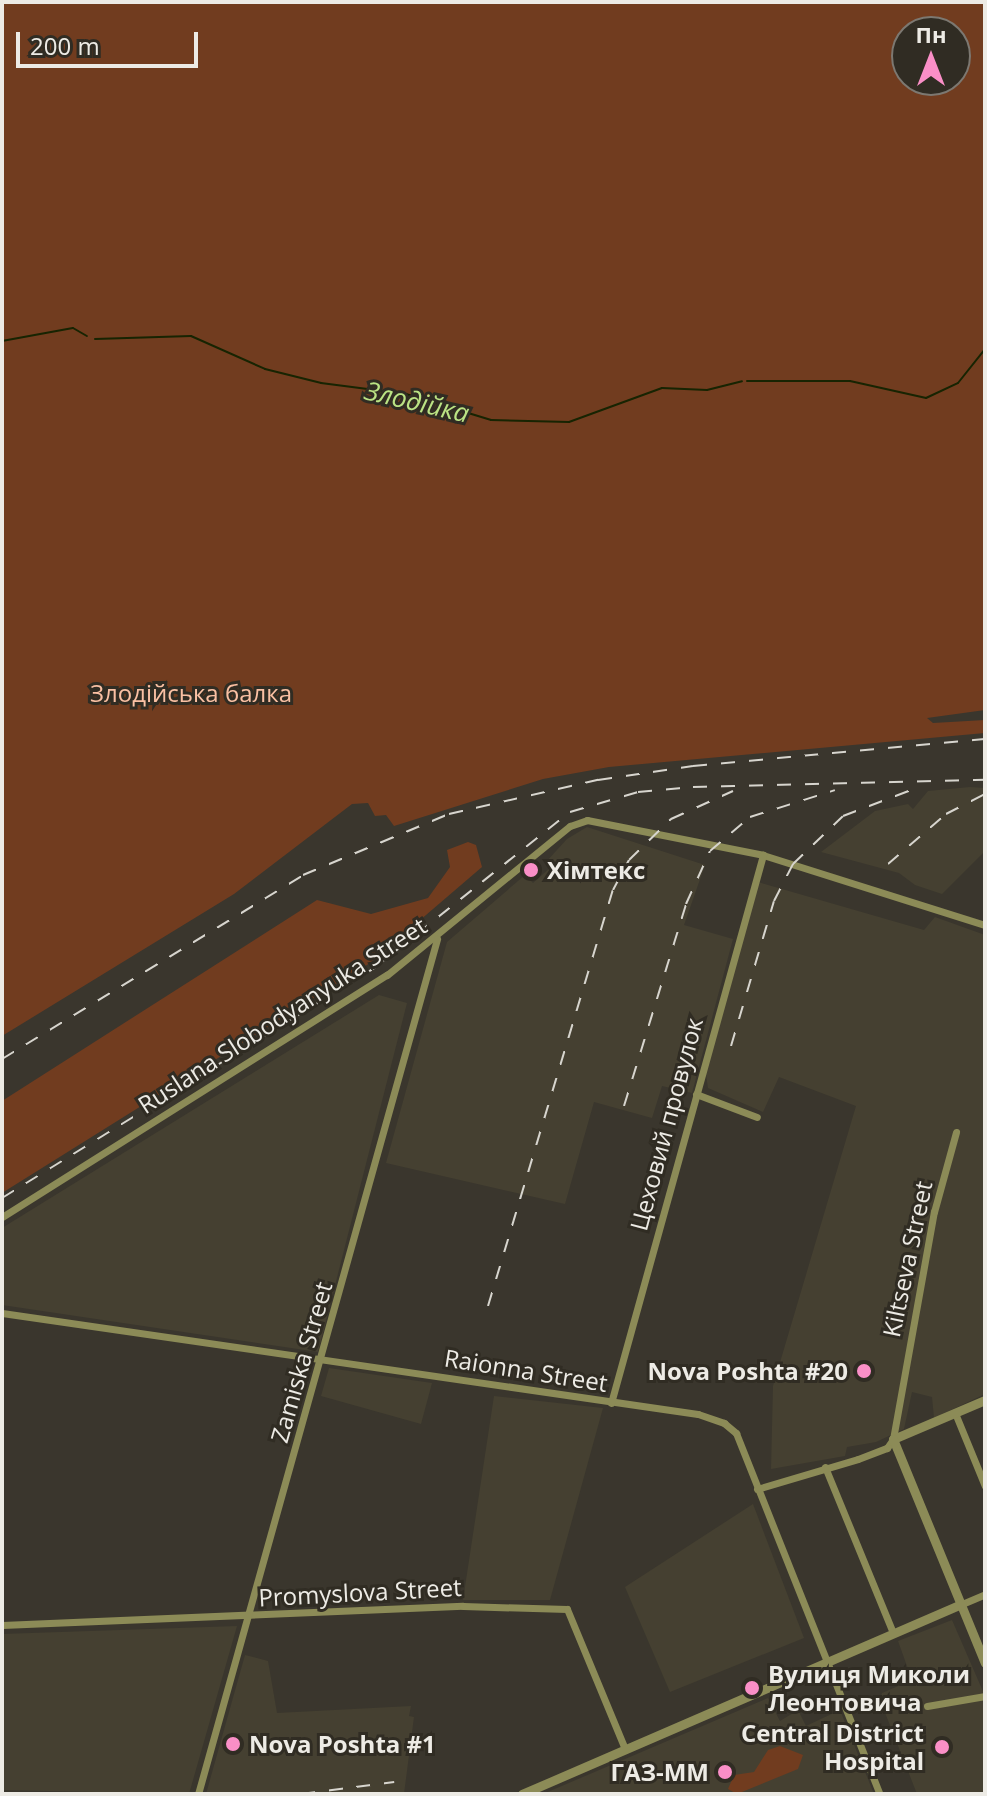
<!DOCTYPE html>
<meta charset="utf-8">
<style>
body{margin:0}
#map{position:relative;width:987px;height:1796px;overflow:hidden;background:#3a362d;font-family:"Open Sans",sans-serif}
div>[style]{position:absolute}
.built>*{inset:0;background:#454031}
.green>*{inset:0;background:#713c1f}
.stream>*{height:2px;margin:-1px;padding:0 1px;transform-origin:1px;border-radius:1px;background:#172402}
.minor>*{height:7px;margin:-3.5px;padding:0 3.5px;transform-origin:3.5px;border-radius:3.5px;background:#8c8b57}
.tertiary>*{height:9px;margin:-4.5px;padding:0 4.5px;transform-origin:4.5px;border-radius:4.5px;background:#8c8b57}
.rail>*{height:2px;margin-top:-1px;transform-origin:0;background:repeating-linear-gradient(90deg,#d7d5ce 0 14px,transparent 0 28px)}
.dots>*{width:22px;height:22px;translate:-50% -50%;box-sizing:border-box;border:4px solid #302c23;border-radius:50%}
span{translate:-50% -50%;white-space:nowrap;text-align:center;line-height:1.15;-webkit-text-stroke:6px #302c23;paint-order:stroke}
.park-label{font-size:24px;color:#fac0a3}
.poi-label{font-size:24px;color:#edebe5;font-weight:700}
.left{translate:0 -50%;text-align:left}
.right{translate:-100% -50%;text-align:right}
.street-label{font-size:24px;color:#edebe5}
.water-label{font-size:26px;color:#bbe384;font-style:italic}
.frame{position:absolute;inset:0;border:4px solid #edebe5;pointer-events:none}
.north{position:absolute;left:891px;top:16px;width:80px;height:80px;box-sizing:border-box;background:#302c23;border:2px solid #7c7871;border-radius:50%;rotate:0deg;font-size:22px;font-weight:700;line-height:32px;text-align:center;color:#edebe5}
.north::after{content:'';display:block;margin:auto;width:28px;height:36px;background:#fa8fc7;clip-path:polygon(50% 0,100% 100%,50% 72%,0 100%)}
.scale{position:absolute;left:16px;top:32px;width:182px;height:36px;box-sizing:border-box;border:4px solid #edebe5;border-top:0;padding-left:10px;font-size:24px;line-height:28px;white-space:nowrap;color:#edebe5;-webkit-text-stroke:6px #302c23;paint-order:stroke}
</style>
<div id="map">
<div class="built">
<i style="clip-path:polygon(970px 787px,985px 788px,985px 851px,942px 894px,915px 885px,899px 873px,821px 852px,875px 811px,908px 804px,913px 809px,928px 791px)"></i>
<i style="clip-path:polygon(587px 827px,705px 865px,684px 925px,733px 939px,692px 1093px,662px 1086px,652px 1118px,594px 1102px,565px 1204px,386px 1163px,447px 942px,525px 875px,533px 883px,551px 867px,546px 862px,567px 839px)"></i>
<i style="clip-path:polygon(758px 882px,924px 930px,935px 917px,985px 935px,985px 1394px,934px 1418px,932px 1397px,912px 1392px,904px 1429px,876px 1442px,847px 1447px,845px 1456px,771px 1469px,773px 1386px,856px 1106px,779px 1077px,763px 1112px,708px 1088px,705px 1068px)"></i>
<i style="clip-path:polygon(379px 995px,407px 1003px,318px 1352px,2px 1305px,2px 1228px)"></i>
<i style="clip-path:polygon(329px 1368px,432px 1383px,421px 1424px,321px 1396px)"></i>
<i style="clip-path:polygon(494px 1396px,603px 1408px,550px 1600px,463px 1600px)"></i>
<i style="clip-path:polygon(753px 1504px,804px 1638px,670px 1692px,625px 1587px)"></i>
<i style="clip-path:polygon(952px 1620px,985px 1696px,985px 1794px,917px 1794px,880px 1700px,882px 1693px,912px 1680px,898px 1641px)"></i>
<i style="clip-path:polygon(237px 1626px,189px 1794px,2px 1790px,2px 1634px)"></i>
<i style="clip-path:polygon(245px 1655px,268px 1661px,277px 1713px,411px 1706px,409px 1716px,414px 1717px,404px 1794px,206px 1794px)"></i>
<i style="clip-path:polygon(768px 1698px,780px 1721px,798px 1710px,806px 1726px,840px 1710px,874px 1794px,543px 1794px)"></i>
</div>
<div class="green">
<i style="clip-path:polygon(evenodd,2px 2px,985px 2px,985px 710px,927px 718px,933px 723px,985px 720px,985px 733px,609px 767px,543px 779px,394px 826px,386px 815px,375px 816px,368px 803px,352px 804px,234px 894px,2px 1036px,2px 2px,955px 32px,955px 80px,907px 80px,907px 32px,955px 32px)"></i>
<i style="clip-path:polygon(468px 842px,476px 845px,482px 867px,370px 963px,2px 1193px,2px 1101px,317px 900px,371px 914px,428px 898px,450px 867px,447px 850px)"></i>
<i style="clip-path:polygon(780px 1746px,803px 1755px,798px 1769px,737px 1794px,728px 1789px,734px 1775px,754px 1772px,768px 1750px)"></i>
</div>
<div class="stream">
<i style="left:95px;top:339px;width:96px;rotate:-1.8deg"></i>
<i style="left:191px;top:336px;width:81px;rotate:24deg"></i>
<i style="left:265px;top:369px;width:58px;rotate:14deg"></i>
<i style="left:321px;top:383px;width:86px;rotate:7.4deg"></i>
<i style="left:406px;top:394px;width:89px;rotate:17deg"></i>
<i style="left:491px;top:420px;width:78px;rotate:1.5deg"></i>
<i style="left:569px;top:422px;width:99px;rotate:-20.1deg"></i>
<i style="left:662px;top:388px;width:45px;rotate:2.5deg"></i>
<i style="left:707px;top:390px;width:36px;rotate:-14deg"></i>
<i style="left:2px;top:341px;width:72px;rotate:-10.4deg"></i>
<i style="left:73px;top:328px;width:16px;rotate:30deg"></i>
<i style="left:747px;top:381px;width:103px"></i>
<i style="left:850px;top:381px;width:78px;rotate:12.6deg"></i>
<i style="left:926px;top:398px;width:35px;rotate:-25deg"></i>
<i style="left:958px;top:383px;width:43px;rotate:-51.5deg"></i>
</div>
<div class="minor">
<i style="left:696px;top:1094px;width:65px;rotate:20.7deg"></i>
<i style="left:2px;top:1217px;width:455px;rotate:-32.2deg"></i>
<i style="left:387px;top:975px;width:236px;rotate:-39.2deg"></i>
<i style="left:570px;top:826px;width:18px;rotate:-19deg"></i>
<i style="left:587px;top:820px;width:179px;rotate:11.2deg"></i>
<i style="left:763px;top:855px;width:233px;rotate:17.5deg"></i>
<i style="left:2px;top:1313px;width:703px;rotate:8.26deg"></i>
<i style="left:698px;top:1414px;width:28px;rotate:19deg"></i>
<i style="left:724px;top:1423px;width:16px;rotate:40deg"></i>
<i style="left:736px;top:1433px;width:389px;rotate:68.3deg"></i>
<i style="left:611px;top:1403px;width:569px;rotate:-74.5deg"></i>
<i style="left:955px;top:1413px;width:79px;rotate:67.7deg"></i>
<i style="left:825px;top:1467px;width:179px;rotate:67.7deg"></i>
<i style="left:757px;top:1489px;width:105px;rotate:-16.5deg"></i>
<i style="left:858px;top:1459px;width:31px;rotate:-21deg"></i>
<i style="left:887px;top:1448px;width:11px;rotate:-56deg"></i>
<i style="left:893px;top:1439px;width:231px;rotate:-79.8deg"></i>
<i style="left:934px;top:1212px;width:83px;rotate:-74.6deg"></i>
<i style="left:962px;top:1604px;width:25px;rotate:-23deg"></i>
<i style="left:2px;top:1625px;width:461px;rotate:-2.4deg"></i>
<i style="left:463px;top:1606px;width:104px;rotate:1.7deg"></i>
<i style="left:567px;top:1609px;width:152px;rotate:67.5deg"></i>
<i style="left:927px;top:1706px;width:59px;rotate:-9.8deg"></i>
<i style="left:198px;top:1794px;width:888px;rotate:-74.38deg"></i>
</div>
<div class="tertiary">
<i style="left:985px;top:1400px;width:100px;rotate:157deg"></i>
<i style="left:893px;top:1439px;width:242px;rotate:67.7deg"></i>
<i style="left:522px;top:1794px;width:479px;rotate:-23.4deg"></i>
</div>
<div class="rail">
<i style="left:888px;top:864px;width:77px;rotate:-40.8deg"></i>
<i style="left:946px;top:814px;width:44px;rotate:-27.1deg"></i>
<i style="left:731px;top:1046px;width:151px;rotate:-73.5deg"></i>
<i style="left:774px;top:901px;width:42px;rotate:-62.8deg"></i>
<i style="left:793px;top:864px;width:69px;rotate:-43.8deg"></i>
<i style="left:843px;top:816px;width:73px;rotate:-20.9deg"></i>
<i style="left:2px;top:1059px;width:353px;rotate:-31.4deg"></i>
<i style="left:303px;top:875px;width:158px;rotate:-22.7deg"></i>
<i style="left:449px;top:814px;width:153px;rotate:-12.9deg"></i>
<i style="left:598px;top:780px;width:96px;rotate:-8.4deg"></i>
<i style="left:693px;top:766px;width:293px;rotate:-5.3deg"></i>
<i style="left:624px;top:1106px;width:211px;rotate:-72.9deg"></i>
<i style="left:686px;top:904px;width:58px;rotate:-65.6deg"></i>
<i style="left:710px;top:851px;width:52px;rotate:-40.4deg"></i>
<i style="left:750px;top:817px;width:89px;rotate:-17.6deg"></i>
<i style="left:2px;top:1198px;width:436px;rotate:-31.7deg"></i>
<i style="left:373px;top:969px;width:252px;rotate:-38.6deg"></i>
<i style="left:570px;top:812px;width:71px;rotate:-16.4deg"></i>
<i style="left:638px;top:792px;width:55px;rotate:-5.2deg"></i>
<i style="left:693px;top:787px;width:292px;rotate:-1.4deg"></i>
<i style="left:488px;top:1306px;width:434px;rotate:-73.3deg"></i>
<i style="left:613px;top:890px;width:34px;rotate:-62deg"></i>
<i style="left:629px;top:860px;width:59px;rotate:-44.3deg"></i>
<i style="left:671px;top:819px;width:68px;rotate:-24.3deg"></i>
<i style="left:301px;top:1794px;width:94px;rotate:-7.4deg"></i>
</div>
<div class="dots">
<i style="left:531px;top:870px;background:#fa8fc7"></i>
<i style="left:864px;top:1371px;background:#fa8fc7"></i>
<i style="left:752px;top:1688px;background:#fa8fc7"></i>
<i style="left:233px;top:1744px;background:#fa8fc7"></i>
<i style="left:942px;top:1747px;background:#fa8fc7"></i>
<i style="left:725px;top:1772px;background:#fa8fc7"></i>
</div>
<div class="park-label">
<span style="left:191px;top:693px">Злодійська балка</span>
</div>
<div class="poi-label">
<span class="left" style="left:547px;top:870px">Хімтекс</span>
<span class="right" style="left:848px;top:1371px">Nova Poshta #20</span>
<span class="left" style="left:768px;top:1688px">Вулиця Миколи<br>Леонтовича</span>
<span class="right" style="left:924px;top:1747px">Central District<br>Hospital</span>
<span class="left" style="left:249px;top:1744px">Nova Poshta #1</span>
<span class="right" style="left:709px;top:1772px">ГАЗ-ММ</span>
</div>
<div class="street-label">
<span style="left:282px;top:1015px;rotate:-33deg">Ruslana Slobodyanyuka Street</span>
<span style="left:666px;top:1124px;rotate:-75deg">Цеховий провулок</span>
<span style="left:907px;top:1259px;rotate:-78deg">Kiltseva Street</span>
<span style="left:301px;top:1362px;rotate:-74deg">Zamiska Street</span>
<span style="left:526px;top:1370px;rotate:9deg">Raionna Street</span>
<span style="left:360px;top:1592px;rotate:-3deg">Promyslova Street</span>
</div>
<div class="water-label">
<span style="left:417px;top:402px;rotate:13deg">Злодійка</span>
</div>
<div class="frame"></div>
<div class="north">Пн</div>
<div class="scale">200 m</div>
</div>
